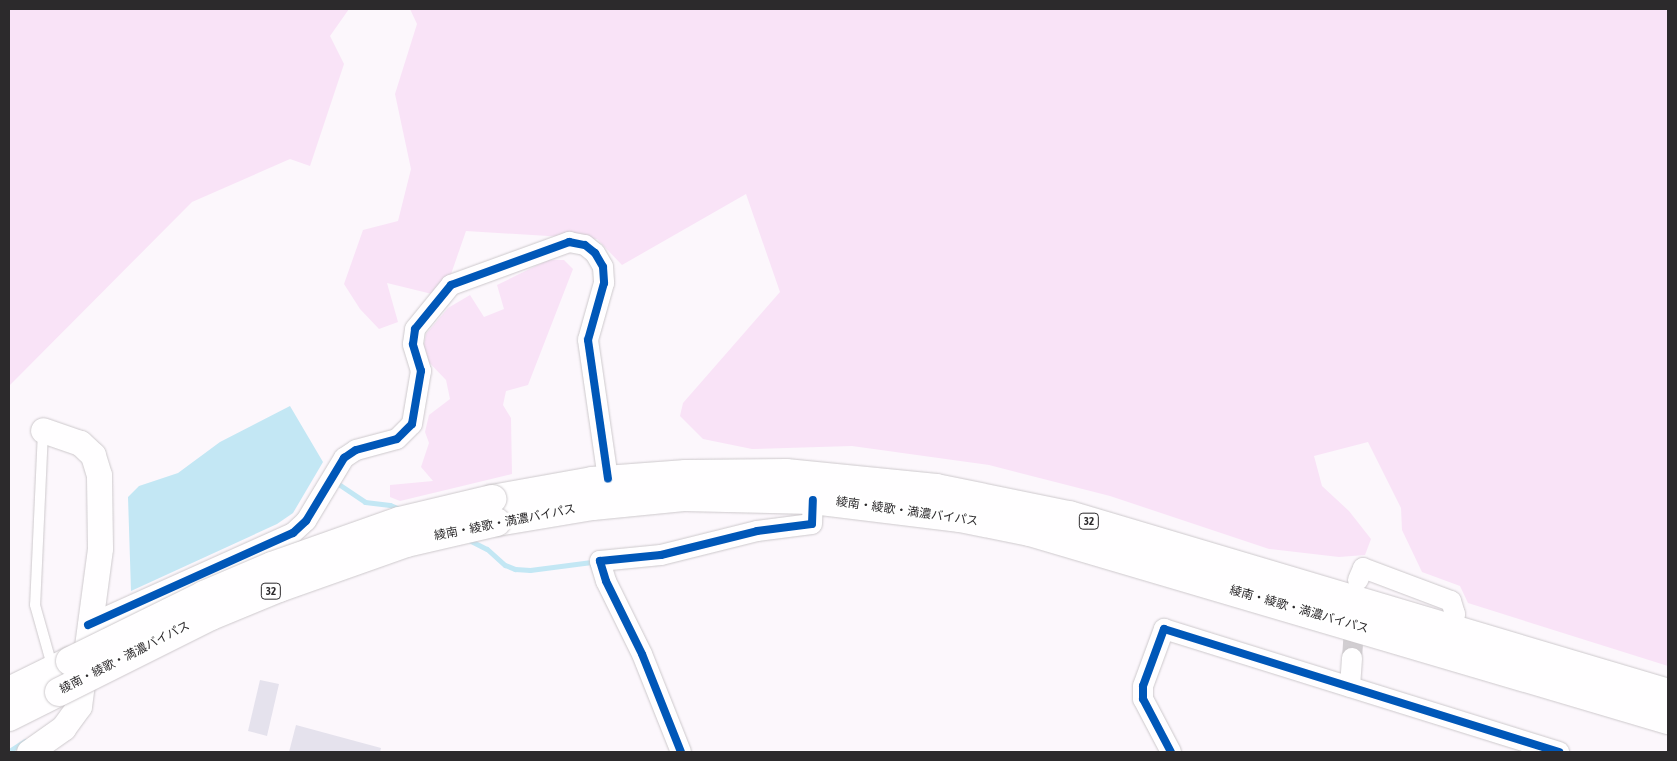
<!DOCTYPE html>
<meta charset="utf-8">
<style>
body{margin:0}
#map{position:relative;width:1677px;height:761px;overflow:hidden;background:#fcf7fc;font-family:"Asap Condensed","Noto Sans JP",sans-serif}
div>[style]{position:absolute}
.green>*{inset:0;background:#f9e3f7}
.water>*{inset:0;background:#c3e7f4}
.stream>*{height:5px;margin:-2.5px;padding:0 2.5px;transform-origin:2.5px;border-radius:2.5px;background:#c3e7f4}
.building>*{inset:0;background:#e5e2ed}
.minor-tunnel>*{height:20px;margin-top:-10px;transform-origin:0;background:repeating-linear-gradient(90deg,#d2ced2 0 20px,transparent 0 30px)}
.roads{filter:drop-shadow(0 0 1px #cdc9cc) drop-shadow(0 0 1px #cdc9cc)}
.service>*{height:10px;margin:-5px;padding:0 5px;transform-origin:5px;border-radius:5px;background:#fffeff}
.minor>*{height:20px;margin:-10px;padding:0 10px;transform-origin:10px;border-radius:10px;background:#fffeff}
.tertiary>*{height:25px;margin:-12.5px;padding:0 12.5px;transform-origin:12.5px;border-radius:12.5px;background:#fffeff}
.trunk>*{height:28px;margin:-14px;padding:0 14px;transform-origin:14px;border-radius:14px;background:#fffeff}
.bridges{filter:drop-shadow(0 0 1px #cdc9cc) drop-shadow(0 0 1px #cdc9cc)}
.trunk-bridge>*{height:28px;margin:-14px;padding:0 14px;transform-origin:14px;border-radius:14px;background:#fffeff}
.cycleway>*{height:8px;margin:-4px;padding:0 4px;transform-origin:4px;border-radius:4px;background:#0057b8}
span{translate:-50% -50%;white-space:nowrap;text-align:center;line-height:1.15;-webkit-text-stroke:5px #fff;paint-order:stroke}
.shield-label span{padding:1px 4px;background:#fff;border:1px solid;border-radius:4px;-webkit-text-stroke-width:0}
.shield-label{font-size:11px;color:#2c2a2c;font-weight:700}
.street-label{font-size:12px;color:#2c2a2c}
.frame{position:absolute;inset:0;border:10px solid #2c2a2c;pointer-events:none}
</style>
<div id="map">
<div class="green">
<i style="clip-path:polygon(9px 9px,349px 9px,330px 36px,344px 64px,310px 166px,290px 159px,192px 202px,9px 386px)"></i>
<i style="clip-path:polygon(410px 9px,1668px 9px,1668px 666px,1468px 603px,1460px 586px,1422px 572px,1402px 530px,1401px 508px,1368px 442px,1314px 456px,1322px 486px,1349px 511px,1371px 539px,1365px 555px,1339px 557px,1269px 549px,1110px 496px,989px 465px,852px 446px,752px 449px,703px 439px,680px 416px,683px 403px,780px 292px,746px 194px,622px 265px,597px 239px,466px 231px,450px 277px,432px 294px,387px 283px,398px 322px,379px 329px,360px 309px,344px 284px,363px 230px,398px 221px,411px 169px,395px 94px,417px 24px)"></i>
<i style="clip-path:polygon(548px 260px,564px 260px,573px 269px,528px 385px,506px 391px,503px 405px,511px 418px,512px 474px,400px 501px,390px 497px,390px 485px,433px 481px,421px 467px,429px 443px,425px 432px,429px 415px,450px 399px,446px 380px,422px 355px,426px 334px,448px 308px,470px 295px,484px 317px,504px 309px,497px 285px)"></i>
</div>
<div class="water">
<i style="clip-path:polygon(290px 406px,323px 462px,293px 513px,277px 524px,131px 591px,128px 497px,139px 486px,178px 473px,220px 442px)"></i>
</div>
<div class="stream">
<i style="left:334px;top:481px;width:37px;rotate:34deg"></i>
<i style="left:365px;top:502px;width:25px;rotate:7deg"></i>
<i style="left:390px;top:505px;width:13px;rotate:23deg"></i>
<i style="left:467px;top:539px;width:22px;rotate:27deg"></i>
<i style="left:487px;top:549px;width:24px;rotate:42deg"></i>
<i style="left:505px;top:565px;width:11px;rotate:22deg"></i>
<i style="left:515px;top:569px;width:15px;rotate:4deg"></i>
<i style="left:530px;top:570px;width:62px;rotate:-7.5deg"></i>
<i style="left:591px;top:562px;width:5px;rotate:68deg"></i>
<i style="left:9px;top:751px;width:19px;rotate:-32deg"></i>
</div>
<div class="building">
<i style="clip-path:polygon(260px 680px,279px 684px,267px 736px,248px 731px)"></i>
<i style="clip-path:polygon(296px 725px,381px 748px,380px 752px,289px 752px)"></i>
</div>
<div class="minor-tunnel">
<i style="left:1352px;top:658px;width:43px;rotate:-86deg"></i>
</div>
<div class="roads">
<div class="service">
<i style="left:43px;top:431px;width:174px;rotate:92.6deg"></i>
<i style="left:35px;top:605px;width:66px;rotate:74.3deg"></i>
</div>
<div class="minor">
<i style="left:1358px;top:580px;width:13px;rotate:-67deg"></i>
<i style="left:1363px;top:568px;width:94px;rotate:20.6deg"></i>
<i style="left:1451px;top:601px;width:14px;rotate:73deg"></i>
<i style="left:1455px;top:614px;width:30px;rotate:110deg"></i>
<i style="left:88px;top:625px;width:225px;rotate:-24.2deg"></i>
<i style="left:293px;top:533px;width:18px;rotate:-43deg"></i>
<i style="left:306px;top:521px;width:74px;rotate:-58.9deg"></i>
<i style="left:344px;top:458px;width:14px;rotate:-34deg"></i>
<i style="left:356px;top:450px;width:42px;rotate:-15deg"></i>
<i style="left:397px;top:439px;width:21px;rotate:-45deg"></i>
<i style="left:412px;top:424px;width:54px;rotate:-80.4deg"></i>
<i style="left:421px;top:371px;width:28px;rotate:-107deg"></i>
<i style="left:413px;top:344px;width:15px;rotate:-82deg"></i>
<i style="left:415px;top:329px;width:57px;rotate:-50.7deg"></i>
<i style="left:451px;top:285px;width:126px;rotate:-20deg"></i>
<i style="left:569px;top:242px;width:16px;rotate:11deg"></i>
<i style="left:585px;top:245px;width:13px;rotate:39deg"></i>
<i style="left:595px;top:253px;width:16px;rotate:60deg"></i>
<i style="left:603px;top:267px;width:16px;rotate:86deg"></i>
<i style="left:604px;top:283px;width:59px;rotate:105.7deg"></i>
<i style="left:588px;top:340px;width:140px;rotate:81.8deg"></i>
<i style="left:1350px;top:687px;width:29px;rotate:-86deg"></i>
<i style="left:681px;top:752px;width:105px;rotate:-111.7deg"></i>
<i style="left:642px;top:654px;width:81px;rotate:-116.3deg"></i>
<i style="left:606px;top:581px;width:21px;rotate:-107deg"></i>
<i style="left:600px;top:561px;width:61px;rotate:-5.6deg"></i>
<i style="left:661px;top:555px;width:99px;rotate:-14deg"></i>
<i style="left:757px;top:531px;width:55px;rotate:-7.3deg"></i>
<i style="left:812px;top:524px;width:24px;rotate:-88deg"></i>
<i style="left:1171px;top:752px;width:60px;rotate:-117.8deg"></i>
<i style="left:1143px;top:699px;width:13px;rotate:-90deg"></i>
<i style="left:1143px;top:686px;width:61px;rotate:-69.8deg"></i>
<i style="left:1164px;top:629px;width:414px;rotate:17.3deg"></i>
</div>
<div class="tertiary">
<i style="left:29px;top:752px;width:42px;rotate:-35.2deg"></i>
<i style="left:63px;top:728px;width:27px;rotate:-54deg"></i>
<i style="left:79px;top:706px;width:159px;rotate:-82.4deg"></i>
<i style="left:100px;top:548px;width:73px;rotate:-90.8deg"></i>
<i style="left:99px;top:475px;width:21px;rotate:-107deg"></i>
<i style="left:93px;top:455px;width:18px;rotate:-137deg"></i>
<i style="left:80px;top:443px;width:39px;rotate:-161deg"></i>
</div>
<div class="trunk">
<i style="left:492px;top:499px;width:102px;rotate:-10.2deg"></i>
<i style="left:592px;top:481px;width:94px;rotate:-4.3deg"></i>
<i style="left:686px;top:474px;width:100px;rotate:-0.6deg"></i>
<i style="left:786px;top:473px;width:151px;rotate:5.7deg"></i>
<i style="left:936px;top:488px;width:136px;rotate:11.5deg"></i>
<i style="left:1069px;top:515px;width:625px;rotate:16.55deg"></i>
<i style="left:497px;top:522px;width:97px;rotate:-9.5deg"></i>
<i style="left:593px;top:506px;width:91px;rotate:-5.6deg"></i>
<i style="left:684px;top:497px;width:129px;rotate:1.3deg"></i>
<i style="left:813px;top:500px;width:148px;rotate:7deg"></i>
<i style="left:960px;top:518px;width:71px;rotate:11.3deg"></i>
<i style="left:1030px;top:532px;width:665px;rotate:16.42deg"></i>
<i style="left:9px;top:691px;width:68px;rotate:-26.2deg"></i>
<i style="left:9px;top:717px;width:56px;rotate:-26.6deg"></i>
</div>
</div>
<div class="bridges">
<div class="trunk-bridge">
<i style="left:70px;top:661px;width:149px;rotate:-26.2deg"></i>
<i style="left:204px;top:595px;width:74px;rotate:-23.1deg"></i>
<i style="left:272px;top:566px;width:135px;rotate:-19.5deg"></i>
<i style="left:399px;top:521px;width:96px;rotate:-13.3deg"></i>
<i style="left:59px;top:692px;width:170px;rotate:-26.6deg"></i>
<i style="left:211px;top:616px;width:74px;rotate:-22.4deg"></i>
<i style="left:279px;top:588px;width:135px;rotate:-19.5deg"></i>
<i style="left:406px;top:543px;width:93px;rotate:-13deg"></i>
</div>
</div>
<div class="cycleway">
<i style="left:88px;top:625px;width:225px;rotate:-24.2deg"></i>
<i style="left:293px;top:533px;width:18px;rotate:-43deg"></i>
<i style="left:306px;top:521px;width:74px;rotate:-58.9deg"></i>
<i style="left:344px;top:458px;width:14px;rotate:-34deg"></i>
<i style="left:356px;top:450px;width:42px;rotate:-15deg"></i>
<i style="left:397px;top:439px;width:21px;rotate:-45deg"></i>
<i style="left:412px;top:424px;width:54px;rotate:-80.4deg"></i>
<i style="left:421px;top:371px;width:28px;rotate:-107deg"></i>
<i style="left:413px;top:344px;width:15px;rotate:-82deg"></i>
<i style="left:415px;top:329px;width:57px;rotate:-50.7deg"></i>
<i style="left:451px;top:285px;width:126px;rotate:-20deg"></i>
<i style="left:569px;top:242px;width:16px;rotate:11deg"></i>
<i style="left:585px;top:245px;width:13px;rotate:39deg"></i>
<i style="left:595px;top:253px;width:16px;rotate:60deg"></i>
<i style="left:603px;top:267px;width:16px;rotate:86deg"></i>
<i style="left:604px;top:283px;width:59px;rotate:105.7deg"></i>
<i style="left:588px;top:340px;width:140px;rotate:81.8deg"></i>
<i style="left:681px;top:752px;width:105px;rotate:-111.7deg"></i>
<i style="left:642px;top:654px;width:81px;rotate:-116.3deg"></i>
<i style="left:606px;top:581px;width:21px;rotate:-107deg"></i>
<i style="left:600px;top:561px;width:61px;rotate:-5.6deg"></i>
<i style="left:661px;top:555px;width:99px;rotate:-14deg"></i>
<i style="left:757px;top:531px;width:55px;rotate:-7.3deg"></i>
<i style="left:812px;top:524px;width:24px;rotate:-88deg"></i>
<i style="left:1171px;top:752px;width:60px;rotate:-117.8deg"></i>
<i style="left:1143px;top:699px;width:13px;rotate:-90deg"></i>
<i style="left:1143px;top:686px;width:61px;rotate:-69.8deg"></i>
<i style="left:1164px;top:629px;width:414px;rotate:17.3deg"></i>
</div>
<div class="shield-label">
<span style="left:1089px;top:521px">32</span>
<span style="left:271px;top:591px">32</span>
</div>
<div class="street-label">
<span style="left:907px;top:512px;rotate:8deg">綾南・綾歌・満濃バイパス</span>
<span style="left:505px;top:523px;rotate:-11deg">綾南・綾歌・満濃バイパス</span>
<span style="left:1299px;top:610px;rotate:16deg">綾南・綾歌・満濃バイパス</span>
<span style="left:125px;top:658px;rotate:-27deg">綾南・綾歌・満濃バイパス</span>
</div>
<div class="frame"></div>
</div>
